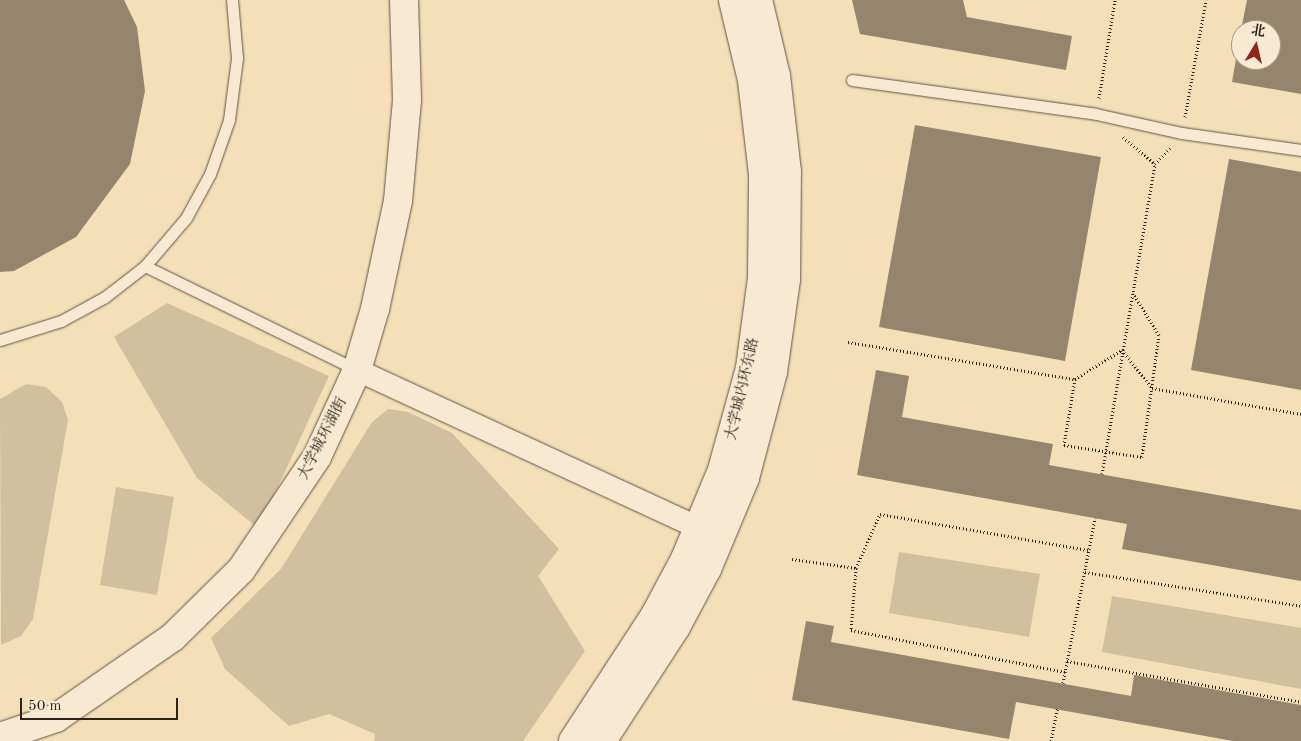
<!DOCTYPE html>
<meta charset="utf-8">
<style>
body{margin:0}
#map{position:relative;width:1301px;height:741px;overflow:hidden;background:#f4dfb9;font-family:"Old Standard TT","Noto Serif SC",serif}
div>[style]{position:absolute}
.green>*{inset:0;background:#d2bf9e}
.building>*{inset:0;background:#94856c}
.path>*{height:3px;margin-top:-1.5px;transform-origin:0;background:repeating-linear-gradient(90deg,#2d2419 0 1px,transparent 0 3.5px)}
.roads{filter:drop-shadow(0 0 1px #5f5341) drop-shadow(0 0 1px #5f5341)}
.lane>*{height:11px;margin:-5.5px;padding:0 5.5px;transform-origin:5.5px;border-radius:5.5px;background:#f8ead2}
.street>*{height:22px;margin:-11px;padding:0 11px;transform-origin:11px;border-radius:11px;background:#f8ead2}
.secondary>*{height:28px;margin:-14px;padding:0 14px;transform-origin:14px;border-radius:14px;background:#f8ead2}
span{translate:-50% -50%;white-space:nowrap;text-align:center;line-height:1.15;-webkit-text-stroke:5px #f8ead2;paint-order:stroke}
.street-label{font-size:15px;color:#2d2419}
.north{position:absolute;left:1231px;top:20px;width:50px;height:50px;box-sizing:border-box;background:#f8ead2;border:1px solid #a79b88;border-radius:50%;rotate:9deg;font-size:14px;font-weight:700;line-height:20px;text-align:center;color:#2d2419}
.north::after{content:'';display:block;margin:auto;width:18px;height:22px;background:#8f2418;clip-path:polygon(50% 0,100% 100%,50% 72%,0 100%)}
.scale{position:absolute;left:20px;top:698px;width:158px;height:22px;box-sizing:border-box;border:2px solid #2d2419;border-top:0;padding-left:6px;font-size:15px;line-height:18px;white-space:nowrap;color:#2d2419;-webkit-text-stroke:4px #f8ead2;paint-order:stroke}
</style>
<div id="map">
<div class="green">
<i style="clip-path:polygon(167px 303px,329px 376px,270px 504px,254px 525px,197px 478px,114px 337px)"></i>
<i style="clip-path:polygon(26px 384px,46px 387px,62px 402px,68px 420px,33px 619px,21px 636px,1px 645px,0 399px)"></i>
<i style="clip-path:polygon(388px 409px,408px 412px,452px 433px,559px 549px,538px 576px,585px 651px,523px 741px,374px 741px,375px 734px,329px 714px,289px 726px,225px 669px,211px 638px,281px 569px,372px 422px)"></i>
<i style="clip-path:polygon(116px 487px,174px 497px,157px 595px,100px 585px)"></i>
<i style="clip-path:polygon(899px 552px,1040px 574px,1029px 637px,889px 613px)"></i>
<i style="clip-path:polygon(1112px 596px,1301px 628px,1301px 689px,1102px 652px)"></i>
</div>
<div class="building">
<i style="clip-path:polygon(0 0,124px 0,137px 27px,145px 91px,130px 164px,76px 237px,14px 271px,0 272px)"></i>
<i style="clip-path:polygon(852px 0,963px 0,967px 17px,1072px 36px,1066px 70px,860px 34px)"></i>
<i style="clip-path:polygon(1247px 0,1301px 0,1301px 94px,1232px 82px,1240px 37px,1241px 60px,1271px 60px,1271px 30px,1241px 30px)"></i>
<i style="clip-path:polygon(915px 125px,1101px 157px,1065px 361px,879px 327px)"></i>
<i style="clip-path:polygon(1229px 159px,1301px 172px,1301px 390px,1191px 370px)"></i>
<i style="clip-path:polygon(876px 370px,909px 376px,902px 417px,1053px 444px,1049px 465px,1301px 510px,1301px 581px,1122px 549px,1127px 524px,857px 475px)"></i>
<i style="clip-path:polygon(806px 621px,834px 626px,831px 642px,1131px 696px,1134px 675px,1301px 705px,1301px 741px,1233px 741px,1016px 702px,1009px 739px,792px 700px)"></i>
</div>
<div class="path">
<i style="left:1099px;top:98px;width:99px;rotate:-80.7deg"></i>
<i style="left:1185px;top:117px;width:119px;rotate:-79.8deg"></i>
<i style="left:1123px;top:137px;width:42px;rotate:40.2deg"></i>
<i style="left:848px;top:342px;width:230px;rotate:9.3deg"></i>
<i style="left:1075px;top:379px;width:55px;rotate:-31.7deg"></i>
<i style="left:1122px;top:350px;width:48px;rotate:51.7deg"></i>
<i style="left:1152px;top:388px;width:151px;rotate:9.9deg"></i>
<i style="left:1075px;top:379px;width:67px;rotate:99.5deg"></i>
<i style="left:1064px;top:445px;width:79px;rotate:8.7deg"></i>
<i style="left:1142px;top:457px;width:123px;rotate:-82.1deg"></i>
<i style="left:1159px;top:335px;width:49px;rotate:-121.8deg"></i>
<i style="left:1102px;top:474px;width:314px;rotate:-80.3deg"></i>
<i style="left:1155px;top:164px;width:23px;rotate:-47deg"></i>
<i style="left:792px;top:559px;width:65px;rotate:8deg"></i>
<i style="left:856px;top:568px;width:59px;rotate:-66deg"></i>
<i style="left:880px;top:514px;width:211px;rotate:9.8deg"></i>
<i style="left:856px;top:568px;width:62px;rotate:94.6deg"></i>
<i style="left:851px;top:630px;width:218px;rotate:11.1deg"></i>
<i style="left:1085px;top:572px;width:219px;rotate:8.9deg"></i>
<i style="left:1067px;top:661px;width:238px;rotate:9.9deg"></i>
<i style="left:1063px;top:683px;width:168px;rotate:-79deg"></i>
<i style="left:1051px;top:741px;width:33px;rotate:-79deg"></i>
</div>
<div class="roads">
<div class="lane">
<i style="left:852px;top:80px;width:246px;rotate:7.9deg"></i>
<i style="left:1096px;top:114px;width:88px;rotate:12.5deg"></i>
<i style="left:1182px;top:133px;width:120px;rotate:8.1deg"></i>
<i style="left:145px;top:266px;width:236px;rotate:26.1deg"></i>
<i style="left:0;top:340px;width:64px;rotate:-17.3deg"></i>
<i style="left:61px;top:321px;width:50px;rotate:-28.6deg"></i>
<i style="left:105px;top:297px;width:51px;rotate:-37.8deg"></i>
<i style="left:145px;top:266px;width:63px;rotate:-49.5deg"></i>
<i style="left:186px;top:218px;width:50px;rotate:-61.4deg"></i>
<i style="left:210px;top:174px;width:57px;rotate:-70.6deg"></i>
<i style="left:229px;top:120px;width:63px;rotate:-82.6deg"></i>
<i style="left:237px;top:58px;width:58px;rotate:-94.9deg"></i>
</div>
<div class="street">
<i style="left:357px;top:370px;width:377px;rotate:24.8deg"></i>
</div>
<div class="secondary">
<i style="left:0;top:737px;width:59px;rotate:-18.7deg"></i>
<i style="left:56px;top:718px;width:142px;rotate:-34.7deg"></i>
<i style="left:173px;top:637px;width:95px;rotate:-44.6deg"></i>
<i style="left:241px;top:570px;width:136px;rotate:-56.1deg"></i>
<i style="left:317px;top:457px;width:96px;rotate:-65.3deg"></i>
<i style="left:357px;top:370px;width:64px;rotate:-73.6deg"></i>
<i style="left:375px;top:309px;width:110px;rotate:-78deg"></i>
<i style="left:398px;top:201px;width:101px;rotate:-84.9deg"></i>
<i style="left:407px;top:100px;width:100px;rotate:-91.7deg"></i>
<i style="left:573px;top:741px;width:150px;rotate:-56.9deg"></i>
<i style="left:655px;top:615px;width:64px;rotate:-61.8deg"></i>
<i style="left:685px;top:559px;width:96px;rotate:-67.4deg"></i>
<i style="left:722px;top:470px;width:106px;rotate:-74.6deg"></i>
<i style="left:750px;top:368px;width:91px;rotate:-82.4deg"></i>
<i style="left:762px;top:278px;width:104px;rotate:-89.4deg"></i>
<i style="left:763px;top:174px;width:95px;rotate:-96.7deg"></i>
<i style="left:752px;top:80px;width:82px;rotate:-103.4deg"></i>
<i style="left:602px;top:741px;width:136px;rotate:-57deg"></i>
<i style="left:676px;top:627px;width:66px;rotate:-61.9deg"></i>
<i style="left:707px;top:569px;width:99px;rotate:-67.3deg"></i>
<i style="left:745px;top:478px;width:110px;rotate:-75.2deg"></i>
<i style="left:773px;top:372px;width:93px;rotate:-82deg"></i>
<i style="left:786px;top:280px;width:108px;rotate:-89.5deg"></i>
<i style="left:787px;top:172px;width:97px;rotate:-96.5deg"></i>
<i style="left:776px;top:76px;width:78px;rotate:-103.3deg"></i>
</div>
</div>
<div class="street-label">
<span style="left:743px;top:389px;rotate:-77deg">大学城内环东路</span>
<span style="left:323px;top:439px;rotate:-63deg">大学城环湖街</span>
</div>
<div class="north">北</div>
<div class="scale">50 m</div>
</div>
